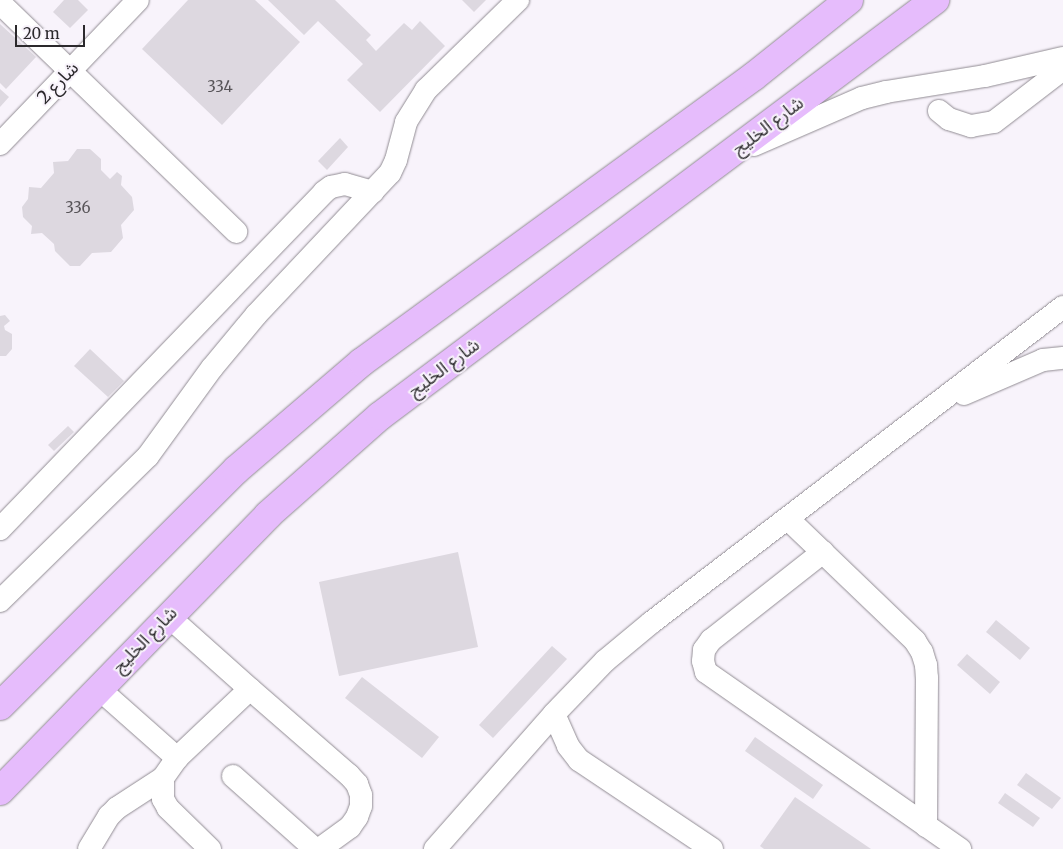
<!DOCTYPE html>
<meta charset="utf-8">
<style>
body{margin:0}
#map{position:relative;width:1063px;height:849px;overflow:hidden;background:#f8f3fb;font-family:Merriweather,"Noto Sans Arabic",serif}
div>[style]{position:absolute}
.building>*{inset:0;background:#ddd8e0}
.roads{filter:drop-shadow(0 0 1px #918c93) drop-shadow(0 0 1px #918c93)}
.minor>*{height:22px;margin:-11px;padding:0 11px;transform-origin:11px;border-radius:11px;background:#fff}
.major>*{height:28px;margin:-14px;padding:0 14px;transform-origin:14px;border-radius:14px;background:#e6bcfc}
span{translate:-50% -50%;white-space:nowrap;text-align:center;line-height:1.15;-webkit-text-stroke:4px #f8f3fb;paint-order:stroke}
.number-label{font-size:15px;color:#585559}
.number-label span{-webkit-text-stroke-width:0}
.street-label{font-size:18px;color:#2b292c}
.scale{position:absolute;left:15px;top:25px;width:70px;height:22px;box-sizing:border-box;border:2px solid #2b292c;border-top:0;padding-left:6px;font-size:15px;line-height:18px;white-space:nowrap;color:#2b292c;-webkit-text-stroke:4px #f8f3fb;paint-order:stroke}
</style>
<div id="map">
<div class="building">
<i style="clip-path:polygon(64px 0,78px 0,88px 10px,70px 28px,53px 12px)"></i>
<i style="clip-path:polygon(188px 0,255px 0,300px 42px,222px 125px,142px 49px)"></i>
<i style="clip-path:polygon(268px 0,335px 0,371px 35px,366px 40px,376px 51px,404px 23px,412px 30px,420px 21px,445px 46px,380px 112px,347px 80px,363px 64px,318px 21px,304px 35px)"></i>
<i style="clip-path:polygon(462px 0,486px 0,474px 12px)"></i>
<i style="clip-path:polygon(0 24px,36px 57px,6px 89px,0 83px)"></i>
<i style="clip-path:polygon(0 89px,9px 97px,0 107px)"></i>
<i style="clip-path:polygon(340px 138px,348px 147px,327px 170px,318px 161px)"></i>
<i style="clip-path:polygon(77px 149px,90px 149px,101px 159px,101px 170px,110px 179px,117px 172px,122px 176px,121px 185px,132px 197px,134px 210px,121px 225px,123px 238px,111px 252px,92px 253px,80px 266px,70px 266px,55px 251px,54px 244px,42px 233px,31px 234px,32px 226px,23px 217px,22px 207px,28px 199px,29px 187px,41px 188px,54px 173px,53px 162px,68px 161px)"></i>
<i style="clip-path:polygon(5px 315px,10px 321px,4px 326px,5px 330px,12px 334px,12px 349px,6px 356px,0 356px,0 316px)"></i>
<i style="clip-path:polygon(90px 349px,124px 381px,108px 397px,74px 366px)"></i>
<i style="clip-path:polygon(68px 426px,74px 432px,54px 451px,48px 445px)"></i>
<i style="clip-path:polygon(458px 552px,478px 647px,339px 676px,319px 582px)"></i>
<i style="clip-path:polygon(996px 620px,1030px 648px,1020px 660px,986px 632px)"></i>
<i style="clip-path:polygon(552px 646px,567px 659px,493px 738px,479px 725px)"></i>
<i style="clip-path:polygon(967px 654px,1000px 682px,990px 694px,957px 665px)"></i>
<i style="clip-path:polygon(362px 677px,439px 737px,422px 758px,345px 698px)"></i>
<i style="clip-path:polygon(755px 737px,823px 785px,813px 799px,745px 751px)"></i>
<i style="clip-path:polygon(1026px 773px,1061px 798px,1052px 809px,1017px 785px)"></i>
<i style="clip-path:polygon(1005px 793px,1040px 818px,1033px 827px,998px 803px)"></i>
<i style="clip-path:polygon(795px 797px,871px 849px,764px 849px,760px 846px)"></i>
</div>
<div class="roads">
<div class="minor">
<i style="left:0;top:3px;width:329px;rotate:44.1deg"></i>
<i style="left:939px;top:111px;width:13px;rotate:39deg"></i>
<i style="left:949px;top:119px;width:23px;rotate:18deg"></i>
<i style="left:971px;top:126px;width:23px;rotate:-10deg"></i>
<i style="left:994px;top:122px;width:87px;rotate:-37.5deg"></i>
<i style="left:0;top:144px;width:199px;rotate:-46.2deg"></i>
<i style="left:754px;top:145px;width:118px;rotate:-23.5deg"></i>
<i style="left:862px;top:98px;width:25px;rotate:-14deg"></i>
<i style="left:886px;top:92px;width:100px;rotate:-9.2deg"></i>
<i style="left:985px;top:76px;width:80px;rotate:-13deg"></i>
<i style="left:964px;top:394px;width:86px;rotate:-23.3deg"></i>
<i style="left:1043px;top:360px;width:20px;rotate:-6deg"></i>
<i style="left:788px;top:519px;width:176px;rotate:43.8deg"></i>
<i style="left:915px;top:641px;width:13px;rotate:58deg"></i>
<i style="left:922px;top:652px;width:14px;rotate:73deg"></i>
<i style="left:926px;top:665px;width:13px;rotate:86deg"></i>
<i style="left:927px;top:678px;width:148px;rotate:90.4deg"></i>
<i style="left:0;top:529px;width:467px;rotate:-46.1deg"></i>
<i style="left:324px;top:192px;width:9px;rotate:-36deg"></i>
<i style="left:331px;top:187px;width:14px;rotate:-12deg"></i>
<i style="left:345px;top:184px;width:29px;rotate:16deg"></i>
<i style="left:823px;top:552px;width:142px;rotate:141.8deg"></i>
<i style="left:711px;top:640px;width:12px;rotate:125deg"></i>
<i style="left:704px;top:650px;width:11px;rotate:95deg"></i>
<i style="left:703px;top:661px;width:11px;rotate:75deg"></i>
<i style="left:706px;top:672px;width:310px;rotate:34.9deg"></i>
<i style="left:0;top:601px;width:207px;rotate:-44.4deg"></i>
<i style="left:148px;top:456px;width:109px;rotate:-54deg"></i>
<i style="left:212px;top:368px;width:69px;rotate:-50.3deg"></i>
<i style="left:256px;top:315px;width:195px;rotate:-46.7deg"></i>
<i style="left:390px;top:173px;width:14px;rotate:-65deg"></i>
<i style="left:396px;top:160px;width:39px;rotate:-75deg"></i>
<i style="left:406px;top:122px;width:38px;rotate:-58deg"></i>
<i style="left:426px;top:90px;width:129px;rotate:-44.4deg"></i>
<i style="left:168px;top:616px;width:110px;rotate:41.7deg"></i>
<i style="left:98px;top:688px;width:106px;rotate:41.5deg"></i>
<i style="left:554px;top:714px;width:35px;rotate:66deg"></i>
<i style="left:568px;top:746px;width:18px;rotate:52deg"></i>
<i style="left:579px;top:760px;width:160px;rotate:33.8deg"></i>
<i style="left:233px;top:776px;width:110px;rotate:41.7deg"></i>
<i style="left:89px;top:849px;width:39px;rotate:-59deg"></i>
<i style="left:109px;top:816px;width:11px;rotate:-45deg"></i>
<i style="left:117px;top:808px;width:55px;rotate:-33.1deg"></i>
<i style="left:210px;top:849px;width:59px;rotate:-135.7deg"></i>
<i style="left:168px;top:808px;width:10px;rotate:-119deg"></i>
<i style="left:163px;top:799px;width:21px;rotate:-90deg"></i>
<i style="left:163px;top:778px;width:24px;rotate:-55deg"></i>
<i style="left:177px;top:758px;width:100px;rotate:-43.4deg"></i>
<i style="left:250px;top:689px;width:131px;rotate:41deg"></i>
<i style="left:349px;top:775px;width:12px;rotate:48deg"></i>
<i style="left:357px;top:784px;width:12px;rotate:70deg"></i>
<i style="left:361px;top:795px;width:11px;rotate:90deg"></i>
<i style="left:361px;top:806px;width:12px;rotate:110deg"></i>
<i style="left:357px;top:817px;width:12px;rotate:125deg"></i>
<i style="left:350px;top:827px;width:37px;rotate:144deg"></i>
<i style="left:435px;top:849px;width:180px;rotate:-48.6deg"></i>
<i style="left:554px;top:714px;width:74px;rotate:-46.1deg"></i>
<i style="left:605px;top:661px;width:61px;rotate:-39.7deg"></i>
<i style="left:652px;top:622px;width:518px;rotate:-37.47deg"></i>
</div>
<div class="major">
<i style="left:0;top:706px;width:334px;rotate:-45deg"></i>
<i style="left:236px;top:470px;width:166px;rotate:-40.6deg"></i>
<i style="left:362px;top:362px;width:484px;rotate:-36.1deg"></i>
<i style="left:753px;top:77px;width:123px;rotate:-38.7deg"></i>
<i style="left:0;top:791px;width:385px;rotate:-45.8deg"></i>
<i style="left:268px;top:515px;width:149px;rotate:-41.5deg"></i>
<i style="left:380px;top:416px;width:694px;rotate:-36.85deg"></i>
</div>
</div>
<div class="number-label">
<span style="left:220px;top:87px">334</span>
<span style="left:78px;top:208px">336</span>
</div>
<div class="street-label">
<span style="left:58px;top:83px;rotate:-46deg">شارع 2</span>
<span style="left:768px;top:126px;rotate:-37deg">شارع الخليج</span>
<span style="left:444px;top:368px;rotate:-37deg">شارع الخليج</span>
<span style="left:145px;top:640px;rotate:-46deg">شارع الخليج</span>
</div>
<div class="scale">20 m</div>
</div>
